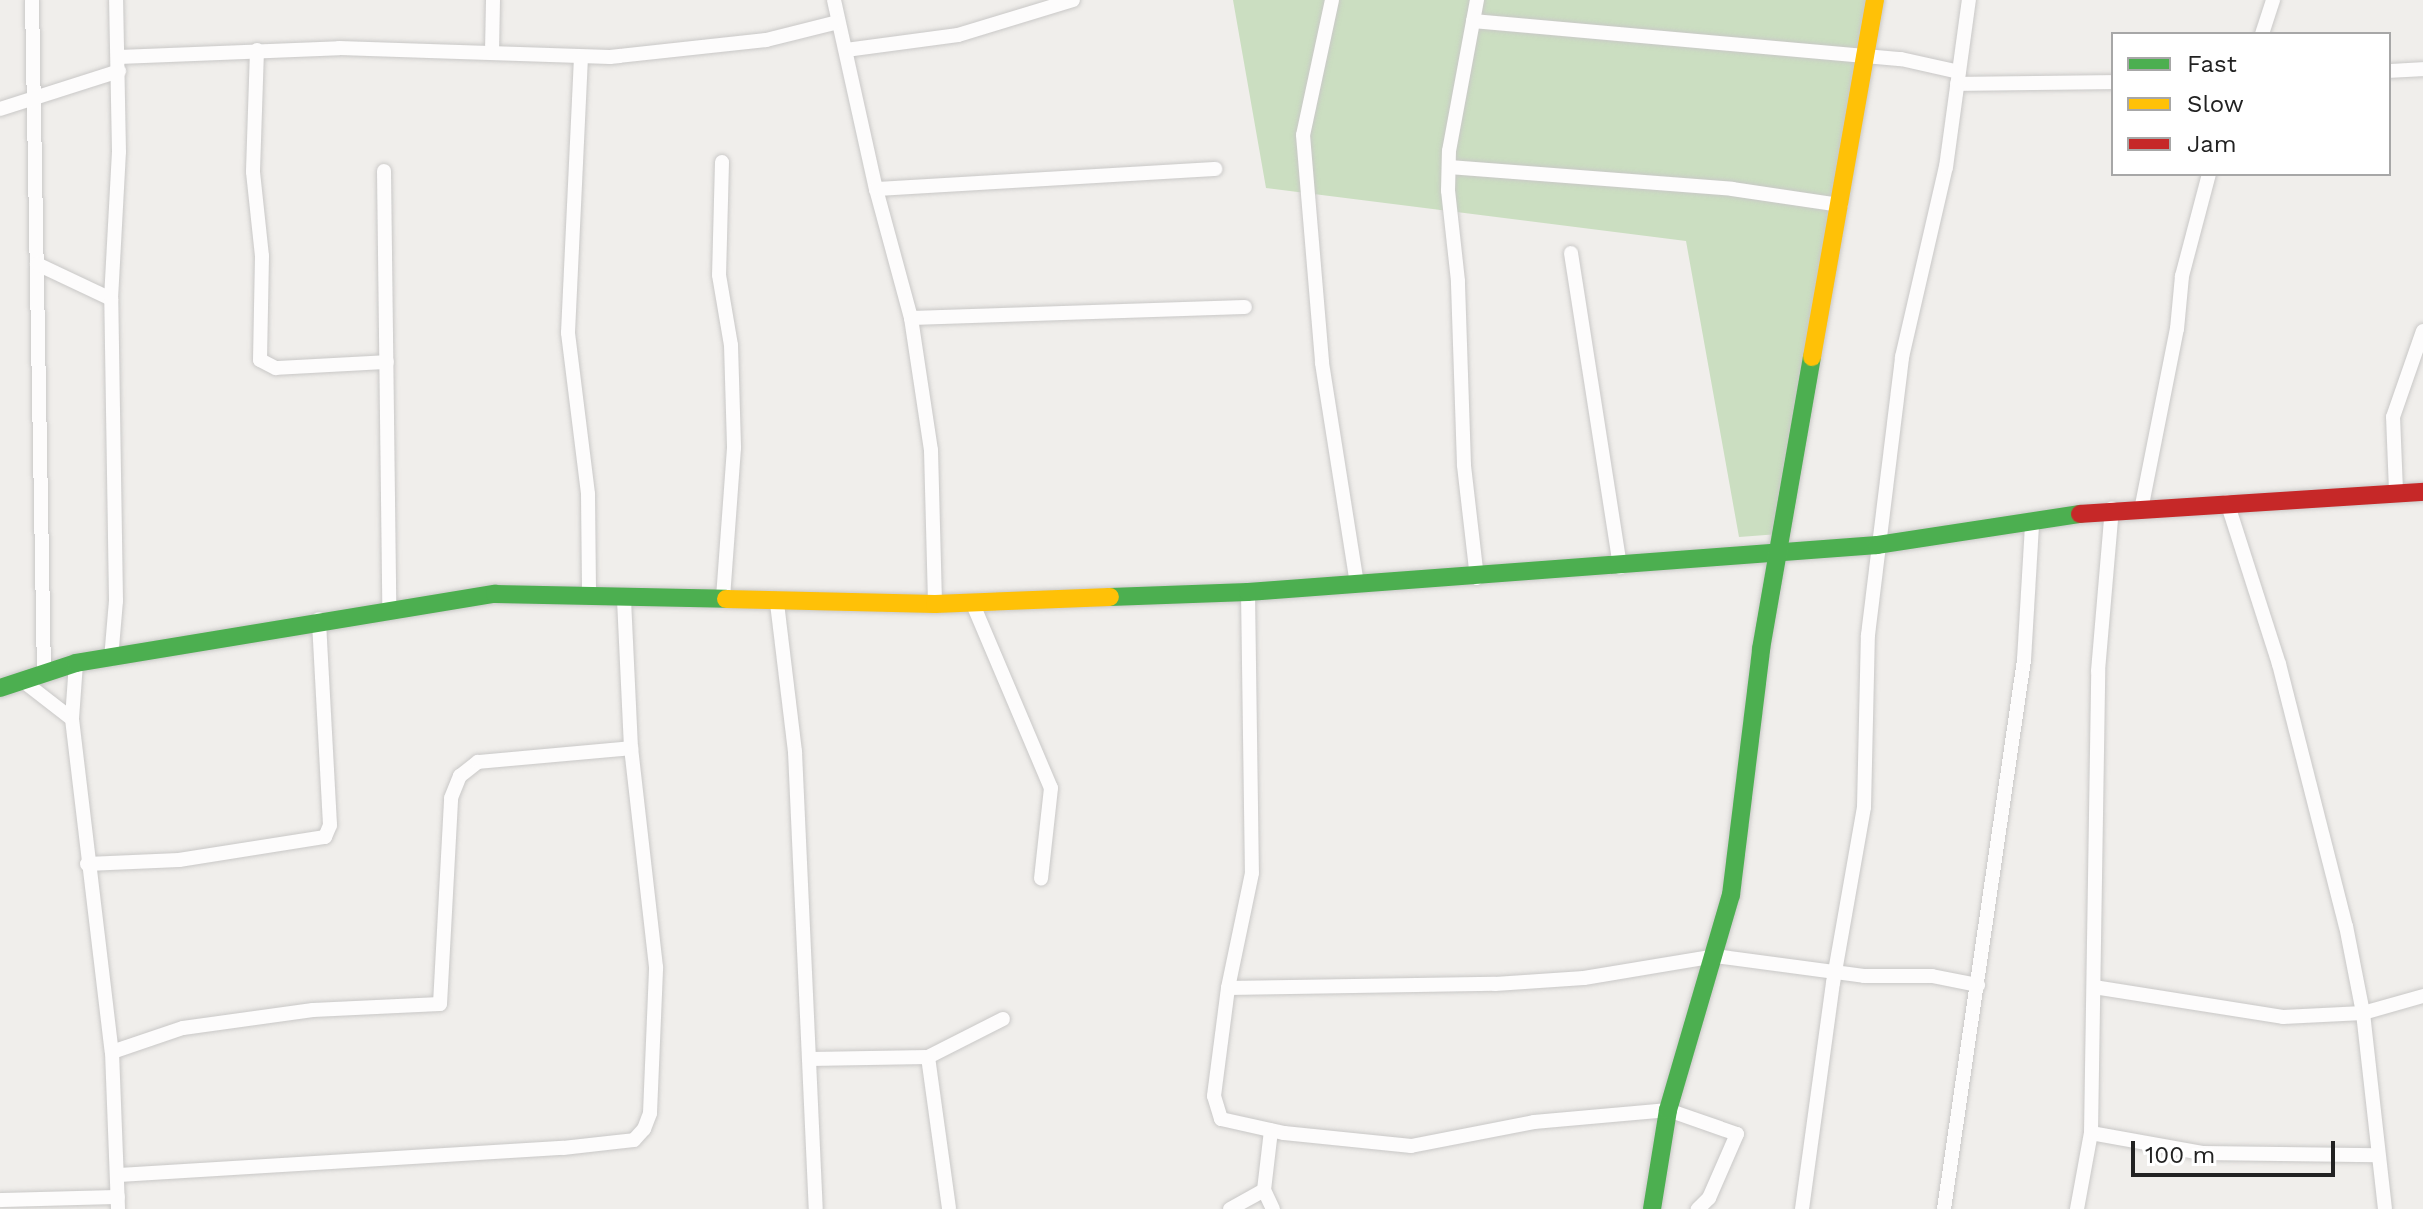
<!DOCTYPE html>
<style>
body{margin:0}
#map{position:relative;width:2423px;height:1209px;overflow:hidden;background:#f0eeeb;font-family:"Work Sans",sans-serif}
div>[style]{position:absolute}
.forest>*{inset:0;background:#cbdec1}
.roads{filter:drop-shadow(0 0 2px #c9c8c7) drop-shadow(0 0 2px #c9c8c7)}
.street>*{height:14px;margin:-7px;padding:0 7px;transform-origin:7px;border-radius:7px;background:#fdfcfc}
.fast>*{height:18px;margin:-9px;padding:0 9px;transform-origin:9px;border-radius:9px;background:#4caf50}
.slow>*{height:18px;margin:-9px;padding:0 9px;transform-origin:9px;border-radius:9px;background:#ffc107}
.jam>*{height:18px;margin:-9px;padding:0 9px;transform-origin:9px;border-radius:9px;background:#c62828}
span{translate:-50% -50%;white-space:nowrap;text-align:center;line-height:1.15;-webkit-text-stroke:8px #fff;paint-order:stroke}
.legend{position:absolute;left:2111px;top:32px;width:280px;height:144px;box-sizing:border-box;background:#fff;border:2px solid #a7a7a7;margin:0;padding:10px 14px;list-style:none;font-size:24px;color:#222}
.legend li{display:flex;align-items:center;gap:16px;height:40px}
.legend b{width:40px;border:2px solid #a7a7a7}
.scale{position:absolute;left:2131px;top:1141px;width:204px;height:36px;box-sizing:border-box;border:4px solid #222;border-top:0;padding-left:10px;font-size:24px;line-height:28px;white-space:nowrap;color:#222;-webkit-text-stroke:6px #fff;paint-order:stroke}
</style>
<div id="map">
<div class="forest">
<i style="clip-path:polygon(1233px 0,1866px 0,1779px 534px,1739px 537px,1686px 241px,1266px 188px)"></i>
</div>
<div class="roads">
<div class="street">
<i style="left:32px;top:0;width:675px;rotate:88.98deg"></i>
<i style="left:834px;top:0;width:194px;rotate:77.5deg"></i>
<i style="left:876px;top:189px;width:134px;rotate:74.8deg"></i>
<i style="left:911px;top:318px;width:134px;rotate:81.4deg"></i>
<i style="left:931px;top:450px;width:154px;rotate:88.5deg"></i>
<i style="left:1332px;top:0;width:138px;rotate:102.1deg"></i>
<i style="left:1303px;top:135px;width:229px;rotate:85.2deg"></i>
<i style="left:1322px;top:363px;width:225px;rotate:81deg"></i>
<i style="left:1473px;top:21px;width:430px;rotate:5.1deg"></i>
<i style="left:1901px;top:59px;width:59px;rotate:12.6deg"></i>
<i style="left:2262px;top:34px;width:36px;rotate:-72deg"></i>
<i style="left:257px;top:50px;width:122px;rotate:91.9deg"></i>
<i style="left:253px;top:172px;width:84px;rotate:83.9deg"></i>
<i style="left:262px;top:256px;width:104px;rotate:91.1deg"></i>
<i style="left:260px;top:360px;width:18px;rotate:27deg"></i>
<i style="left:276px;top:368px;width:111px;rotate:-3.1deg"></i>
<i style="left:846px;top:50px;width:113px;rotate:-7.6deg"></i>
<i style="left:958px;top:35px;width:120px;rotate:-16.9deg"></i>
<i style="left:492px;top:52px;width:52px;rotate:-88.9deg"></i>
<i style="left:119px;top:57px;width:220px;rotate:-2.3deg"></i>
<i style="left:339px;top:48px;width:271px;rotate:1.9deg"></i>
<i style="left:610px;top:57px;width:157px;rotate:-6.2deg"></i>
<i style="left:766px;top:40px;width:74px;rotate:-14deg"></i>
<i style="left:581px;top:57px;width:276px;rotate:92.7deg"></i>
<i style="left:568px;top:333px;width:162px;rotate:82.9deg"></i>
<i style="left:588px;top:494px;width:103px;rotate:89.4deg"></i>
<i style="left:2389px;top:71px;width:34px;rotate:-3deg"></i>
<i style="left:1957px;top:84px;width:156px;rotate:-0.7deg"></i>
<i style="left:0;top:109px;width:125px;rotate:-17.7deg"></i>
<i style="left:722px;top:162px;width:113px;rotate:91.5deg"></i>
<i style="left:719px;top:275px;width:71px;rotate:80.3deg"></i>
<i style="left:731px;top:345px;width:103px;rotate:88.3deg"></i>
<i style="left:734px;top:448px;width:151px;rotate:94.2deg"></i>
<i style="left:1449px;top:167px;width:284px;rotate:4.4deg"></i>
<i style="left:1732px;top:189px;width:110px;rotate:8.4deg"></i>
<i style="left:384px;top:171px;width:438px;rotate:89.3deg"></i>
<i style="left:876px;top:189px;width:340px;rotate:-3.4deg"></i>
<i style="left:1571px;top:253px;width:318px;rotate:81.1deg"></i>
<i style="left:37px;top:264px;width:82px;rotate:25.3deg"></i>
<i style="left:911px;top:318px;width:334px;rotate:-1.9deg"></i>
<i style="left:2396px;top:491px;width:74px;rotate:-92.3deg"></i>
<i style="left:2393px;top:417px;width:91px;rotate:-70.8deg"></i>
<i style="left:2227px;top:502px;width:170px;rotate:72.2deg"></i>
<i style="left:2279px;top:664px;width:270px;rotate:75.7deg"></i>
<i style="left:2346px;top:926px;width:89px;rotate:78.9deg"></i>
<i style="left:2363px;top:1013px;width:197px;rotate:83.6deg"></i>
<i style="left:2141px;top:510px;width:185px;rotate:-78.8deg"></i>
<i style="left:2177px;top:329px;width:53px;rotate:-84.6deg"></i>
<i style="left:2182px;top:276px;width:106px;rotate:-75.2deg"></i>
<i style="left:1477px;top:578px;width:114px;rotate:-96.6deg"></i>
<i style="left:1464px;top:465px;width:184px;rotate:-91.9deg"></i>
<i style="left:1458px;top:281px;width:91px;rotate:-96.3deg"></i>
<i style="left:1448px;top:191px;width:40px;rotate:-88.6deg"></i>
<i style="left:1449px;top:151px;width:154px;rotate:-79.5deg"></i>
<i style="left:1248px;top:592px;width:281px;rotate:89.2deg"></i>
<i style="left:1252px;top:873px;width:117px;rotate:101.8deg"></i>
<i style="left:1228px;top:988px;width:109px;rotate:97.4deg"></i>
<i style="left:1214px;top:1096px;width:24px;rotate:73deg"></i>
<i style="left:1221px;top:1119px;width:65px;rotate:12.5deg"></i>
<i style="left:1284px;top:1133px;width:128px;rotate:5.8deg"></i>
<i style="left:1411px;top:1146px;width:125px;rotate:-11deg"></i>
<i style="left:1534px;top:1122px;width:135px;rotate:-5.1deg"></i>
<i style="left:1668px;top:1110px;width:73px;rotate:19.2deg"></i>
<i style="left:1737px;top:1134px;width:70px;rotate:113.6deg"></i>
<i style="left:1709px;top:1198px;width:16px;rotate:135deg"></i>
<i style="left:972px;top:602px;width:202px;rotate:67deg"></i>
<i style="left:1051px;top:788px;width:91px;rotate:96.3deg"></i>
<i style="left:777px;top:603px;width:150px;rotate:83.1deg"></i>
<i style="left:795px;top:752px;width:457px;rotate:87.4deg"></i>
<i style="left:111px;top:659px;width:58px;rotate:-85.1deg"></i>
<i style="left:116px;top:601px;width:302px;rotate:-90.9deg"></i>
<i style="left:111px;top:299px;width:147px;rotate:-86.9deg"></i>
<i style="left:119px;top:152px;width:152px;rotate:-91.1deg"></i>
<i style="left:76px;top:663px;width:56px;rotate:94.1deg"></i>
<i style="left:72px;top:719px;width:335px;rotate:83.2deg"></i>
<i style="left:112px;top:1052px;width:157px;rotate:87.8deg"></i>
<i style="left:23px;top:681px;width:62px;rotate:37.8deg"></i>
<i style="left:87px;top:864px;width:92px;rotate:-2.5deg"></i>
<i style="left:179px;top:860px;width:148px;rotate:-9deg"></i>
<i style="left:325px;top:837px;width:13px;rotate:-67deg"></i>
<i style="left:330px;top:825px;width:206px;rotate:-93.1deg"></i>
<i style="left:2094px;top:987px;width:191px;rotate:9deg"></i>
<i style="left:2283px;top:1017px;width:80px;rotate:-2.9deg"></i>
<i style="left:2363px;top:1013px;width:62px;rotate:-15.8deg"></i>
<i style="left:1228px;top:988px;width:267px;rotate:-0.9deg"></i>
<i style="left:1495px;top:984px;width:89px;rotate:-3.9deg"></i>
<i style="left:1584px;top:978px;width:133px;rotate:-9.5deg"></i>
<i style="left:1715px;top:956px;width:150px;rotate:7.6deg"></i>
<i style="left:1864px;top:976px;width:68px"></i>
<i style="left:1932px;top:976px;width:47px;rotate:11.1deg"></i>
<i style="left:112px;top:1052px;width:75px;rotate:-18.7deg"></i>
<i style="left:183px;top:1028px;width:131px;rotate:-7.9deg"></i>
<i style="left:313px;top:1010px;width:127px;rotate:-2.7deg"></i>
<i style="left:440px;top:1004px;width:206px;rotate:-86.9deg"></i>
<i style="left:451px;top:798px;width:24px;rotate:-68deg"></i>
<i style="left:460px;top:776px;width:23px;rotate:-38deg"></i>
<i style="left:478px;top:762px;width:154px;rotate:-5.2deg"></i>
<i style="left:928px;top:1057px;width:153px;rotate:82.1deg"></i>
<i style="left:810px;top:1059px;width:118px;rotate:-1deg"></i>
<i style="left:928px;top:1057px;width:84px;rotate:-26.9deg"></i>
<i style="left:2091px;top:1133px;width:113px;rotate:10.2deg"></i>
<i style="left:2202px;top:1153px;width:176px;rotate:0.7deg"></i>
<i style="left:119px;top:1175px;width:445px;rotate:-3.5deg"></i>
<i style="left:563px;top:1148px;width:71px;rotate:-6.4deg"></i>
<i style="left:634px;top:1140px;width:15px;rotate:-48deg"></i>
<i style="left:644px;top:1129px;width:17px;rotate:-69deg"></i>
<i style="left:650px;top:1113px;width:146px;rotate:-87.6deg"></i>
<i style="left:656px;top:967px;width:220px;rotate:-96.5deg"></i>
<i style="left:631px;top:748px;width:149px;rotate:-92.7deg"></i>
<i style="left:1264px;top:1190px;width:21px;rotate:65deg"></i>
<i style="left:0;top:1200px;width:118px;rotate:-1.5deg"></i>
<i style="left:1230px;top:1209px;width:39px;rotate:-29deg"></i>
<i style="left:1264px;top:1190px;width:60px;rotate:-83.3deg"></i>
<i style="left:1802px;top:1209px;width:228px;rotate:-82.2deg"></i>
<i style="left:1833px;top:983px;width:179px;rotate:-80deg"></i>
<i style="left:1864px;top:807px;width:172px;rotate:-88.7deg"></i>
<i style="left:1868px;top:635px;width:280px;rotate:-83deg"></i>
<i style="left:1902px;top:357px;width:195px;rotate:-77deg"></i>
<i style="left:1946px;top:167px;width:169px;rotate:-82.2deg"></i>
<i style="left:1944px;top:1209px;width:555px;rotate:-81.71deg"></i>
<i style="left:2024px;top:660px;width:136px;rotate:-86.6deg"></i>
<i style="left:2077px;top:1209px;width:77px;rotate:-79.6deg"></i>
<i style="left:2091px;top:1133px;width:462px;rotate:-89.1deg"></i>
<i style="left:2098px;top:671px;width:163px;rotate:-85.1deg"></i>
</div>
<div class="fast">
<i style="left:1110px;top:597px;width:138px;rotate:-2.1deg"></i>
<i style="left:1248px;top:592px;width:631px;rotate:-4.27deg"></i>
<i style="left:1877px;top:545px;width:205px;rotate:-8.7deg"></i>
<i style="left:0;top:688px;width:80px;rotate:-18.2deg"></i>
<i style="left:76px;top:663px;width:425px;rotate:-9.4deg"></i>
<i style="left:495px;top:594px;width:231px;rotate:1.2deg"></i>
<i style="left:1652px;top:1209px;width:100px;rotate:-80.8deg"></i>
<i style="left:1668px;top:1110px;width:224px;rotate:-73.7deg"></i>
<i style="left:1731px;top:895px;width:248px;rotate:-83deg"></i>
<i style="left:1761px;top:649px;width:296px;rotate:-80.1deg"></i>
</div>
<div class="slow">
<i style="left:1812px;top:357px;width:363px;rotate:-80deg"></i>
<i style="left:726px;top:599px;width:209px;rotate:1.4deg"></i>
<i style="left:935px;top:604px;width:175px;rotate:-2.3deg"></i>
</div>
<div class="jam">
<i style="left:2080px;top:514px;width:344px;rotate:-3.7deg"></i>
</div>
</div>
<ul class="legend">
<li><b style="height:10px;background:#4caf50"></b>Fast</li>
<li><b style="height:10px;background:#ffc107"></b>Slow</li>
<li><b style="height:10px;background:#c62828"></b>Jam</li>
</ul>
<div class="scale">100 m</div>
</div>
